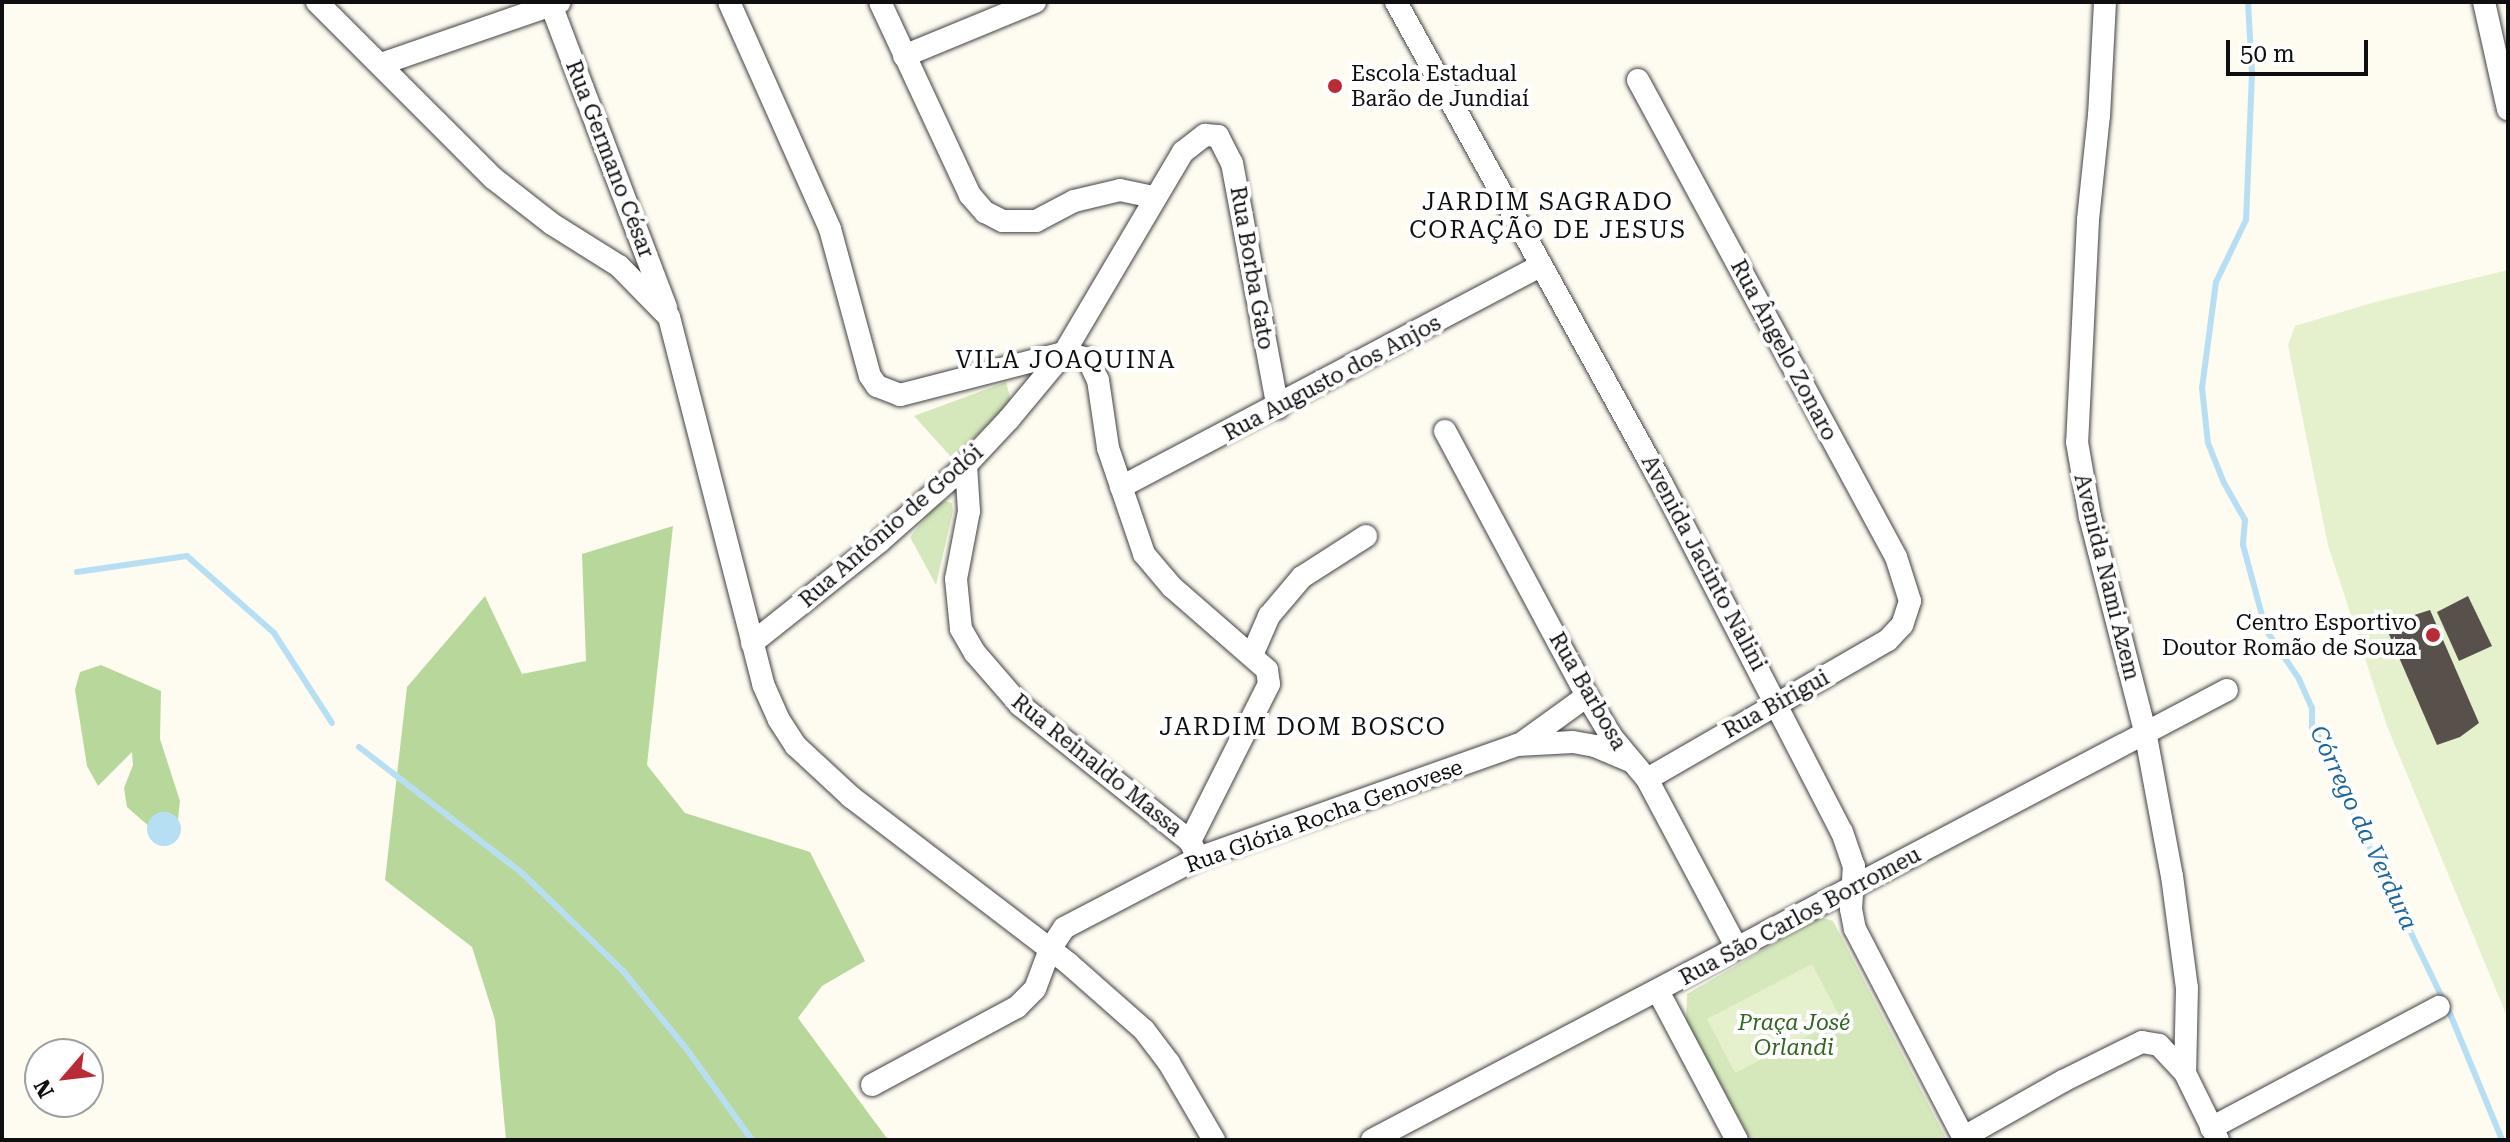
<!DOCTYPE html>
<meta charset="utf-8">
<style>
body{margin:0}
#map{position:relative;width:2510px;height:1142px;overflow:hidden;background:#fefbf1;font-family:"Roboto Serif",serif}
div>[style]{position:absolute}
.green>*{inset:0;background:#d4e8bb}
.forest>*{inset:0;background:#b8d89b}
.pitch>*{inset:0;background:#e5f0cd}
.water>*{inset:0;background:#b7dff4}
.round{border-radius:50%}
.stream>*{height:6px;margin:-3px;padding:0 3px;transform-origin:3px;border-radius:3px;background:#b7dff4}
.building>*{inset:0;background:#57504b}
.roads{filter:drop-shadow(0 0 2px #424242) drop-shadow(0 0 2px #424242)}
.minor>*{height:22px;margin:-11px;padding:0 11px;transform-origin:11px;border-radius:11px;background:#fff}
.dots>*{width:22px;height:22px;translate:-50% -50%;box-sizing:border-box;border:4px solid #fff;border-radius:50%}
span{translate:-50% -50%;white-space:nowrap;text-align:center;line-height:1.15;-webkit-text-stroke:8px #fff;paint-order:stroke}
.poi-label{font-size:22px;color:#0f0f0f}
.left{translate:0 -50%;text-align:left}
.right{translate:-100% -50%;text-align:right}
.street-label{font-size:22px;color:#0f0f0f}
.park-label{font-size:22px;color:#316521;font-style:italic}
.neighbourhood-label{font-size:24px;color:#0f0f0f;letter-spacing:2px}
.water-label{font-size:24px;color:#1c689d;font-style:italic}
.frame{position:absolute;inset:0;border:4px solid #0f0f0f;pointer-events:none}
.north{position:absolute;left:24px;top:1038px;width:80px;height:80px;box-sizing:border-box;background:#fff;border:2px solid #9f9f9f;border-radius:50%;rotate:242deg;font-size:22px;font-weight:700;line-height:32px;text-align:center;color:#0f0f0f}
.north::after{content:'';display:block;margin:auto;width:28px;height:36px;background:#bb2b36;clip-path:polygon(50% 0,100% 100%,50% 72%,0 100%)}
.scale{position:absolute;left:2226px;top:40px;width:142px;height:36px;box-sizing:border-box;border:4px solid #0f0f0f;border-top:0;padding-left:10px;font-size:24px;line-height:28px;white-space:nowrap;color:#0f0f0f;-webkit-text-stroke:6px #fff;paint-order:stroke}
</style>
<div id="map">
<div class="green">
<i style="clip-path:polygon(1006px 382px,1011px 401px,953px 459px,914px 416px)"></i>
<i style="clip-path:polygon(945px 501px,952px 503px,953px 511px,936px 585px,910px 537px,937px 504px)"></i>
<i style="clip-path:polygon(1820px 917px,1833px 921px,1947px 1140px,1751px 1140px,1686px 1021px,1687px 994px)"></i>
</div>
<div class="forest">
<i style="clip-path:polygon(673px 526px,647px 765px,685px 813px,810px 852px,865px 961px,822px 986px,798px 1018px,886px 1137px,893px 1140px,506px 1140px,495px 1020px,472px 947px,385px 880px,407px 687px,485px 596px,522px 674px,586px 661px,582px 554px)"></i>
<i style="clip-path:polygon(101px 665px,161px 691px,160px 739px,180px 801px,177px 829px,160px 836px,127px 807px,124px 788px,133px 765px,132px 752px,98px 786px,87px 766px,75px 690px,80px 672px)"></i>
</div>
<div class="pitch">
<i style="clip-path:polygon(2508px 270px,2508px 1019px,2387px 726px,2328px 545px,2288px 345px,2295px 326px,2375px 302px)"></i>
<i style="clip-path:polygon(1812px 964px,1841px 1019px,1735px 1073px,1707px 1019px)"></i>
</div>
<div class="water">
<i class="round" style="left:147px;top:812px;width:34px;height:34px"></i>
</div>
<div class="stream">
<i style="left:2248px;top:2px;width:71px;rotate:86.8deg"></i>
<i style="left:2252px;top:73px;width:147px;rotate:92.3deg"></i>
<i style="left:2246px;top:220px;width:69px;rotate:115.8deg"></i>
<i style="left:2216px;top:282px;width:107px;rotate:97.5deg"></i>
<i style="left:2202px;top:388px;width:55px;rotate:83.8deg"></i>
<i style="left:2208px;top:443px;width:43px;rotate:68.2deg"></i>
<i style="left:2224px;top:483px;width:43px;rotate:60.4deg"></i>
<i style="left:2245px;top:520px;width:25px;rotate:95deg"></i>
<i style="left:2243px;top:545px;width:88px;rotate:74.9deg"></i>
<i style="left:2266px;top:630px;width:59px;rotate:56deg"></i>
<i style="left:2299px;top:679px;width:32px;rotate:66deg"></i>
<i style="left:2312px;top:708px;width:20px;rotate:90deg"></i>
<i style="left:2312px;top:728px;width:21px;rotate:51deg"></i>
<i style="left:2325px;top:744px;width:30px;rotate:73deg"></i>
<i style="left:2334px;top:773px;width:270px;rotate:64.3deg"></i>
<i style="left:2451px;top:1016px;width:134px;rotate:67.6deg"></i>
<i style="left:77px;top:572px;width:111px;rotate:-8.3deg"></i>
<i style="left:187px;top:556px;width:116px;rotate:41.5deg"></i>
<i style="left:274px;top:633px;width:107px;rotate:57.2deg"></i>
<i style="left:359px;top:747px;width:206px;rotate:37.7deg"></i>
<i style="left:522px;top:873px;width:141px;rotate:44.1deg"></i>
<i style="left:623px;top:971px;width:103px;rotate:50.9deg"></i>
<i style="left:688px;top:1051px;width:110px;rotate:54.3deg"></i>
</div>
<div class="building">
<i style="clip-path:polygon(2468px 596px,2492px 646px,2459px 661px,2437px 612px)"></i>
<i style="clip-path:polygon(2430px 610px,2479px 723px,2460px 737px,2437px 745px,2388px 632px,2405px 618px)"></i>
</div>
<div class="roads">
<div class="minor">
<i style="left:317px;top:2px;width:249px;rotate:45deg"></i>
<i style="left:493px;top:178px;width:75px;rotate:37.9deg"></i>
<i style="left:552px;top:224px;width:79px;rotate:32.1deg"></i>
<i style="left:619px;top:266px;width:71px;rotate:45.6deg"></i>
<i style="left:669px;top:317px;width:379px;rotate:75.6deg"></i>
<i style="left:763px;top:684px;width:39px;rotate:66deg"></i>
<i style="left:779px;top:720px;width:31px;rotate:57deg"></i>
<i style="left:796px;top:746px;width:75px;rotate:42.8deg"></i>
<i style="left:851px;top:797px;width:273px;rotate:37.4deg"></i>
<i style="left:1068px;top:963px;width:101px;rotate:41.4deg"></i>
<i style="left:1144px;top:1030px;width:41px;rotate:52.9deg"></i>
<i style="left:1169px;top:1063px;width:89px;rotate:59.7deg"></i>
<i style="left:550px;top:2px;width:327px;rotate:69.2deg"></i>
<i style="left:729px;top:2px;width:248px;rotate:66deg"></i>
<i style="left:830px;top:229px;width:152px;rotate:74.8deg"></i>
<i style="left:870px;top:376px;width:12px;rotate:55deg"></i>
<i style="left:877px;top:386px;width:25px;rotate:21deg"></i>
<i style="left:900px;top:395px;width:169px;rotate:-14.4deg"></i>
<i style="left:1064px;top:353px;width:25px;rotate:14deg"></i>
<i style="left:1088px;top:359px;width:23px;rotate:65deg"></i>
<i style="left:1098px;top:380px;width:69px;rotate:81.6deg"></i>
<i style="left:1108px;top:448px;width:112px;rotate:71.2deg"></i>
<i style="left:1144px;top:554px;width:43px;rotate:49.7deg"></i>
<i style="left:1172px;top:587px;width:126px;rotate:41.1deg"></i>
<i style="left:1267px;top:670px;width:14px;rotate:82deg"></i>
<i style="left:1269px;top:684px;width:176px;rotate:116.7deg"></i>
<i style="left:1190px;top:841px;width:19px;rotate:65deg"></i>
<i style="left:880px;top:2px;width:213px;rotate:65deg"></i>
<i style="left:970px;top:195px;width:23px;rotate:49deg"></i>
<i style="left:985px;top:212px;width:20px;rotate:27deg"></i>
<i style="left:1003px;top:221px;width:33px"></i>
<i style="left:1036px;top:221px;width:43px;rotate:-27.8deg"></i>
<i style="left:1074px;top:201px;width:47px;rotate:-13.4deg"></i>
<i style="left:1120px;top:190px;width:35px;rotate:12deg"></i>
<i style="left:1396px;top:2px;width:548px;rotate:61.1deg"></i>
<i style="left:1661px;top:482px;width:394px;rotate:62.7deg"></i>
<i style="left:1842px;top:832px;width:36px;rotate:71deg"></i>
<i style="left:1854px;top:866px;width:43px;rotate:94deg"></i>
<i style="left:1851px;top:909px;width:20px;rotate:79deg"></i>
<i style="left:1855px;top:929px;width:238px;rotate:62.5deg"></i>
<i style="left:2105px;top:2px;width:113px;rotate:93deg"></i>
<i style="left:2099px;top:115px;width:106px;rotate:96deg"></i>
<i style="left:2088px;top:220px;width:222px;rotate:92.8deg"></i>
<i style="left:2077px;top:442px;width:76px;rotate:80.2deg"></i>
<i style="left:2090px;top:517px;width:221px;rotate:75.6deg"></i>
<i style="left:2145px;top:731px;width:147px;rotate:79.5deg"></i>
<i style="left:2172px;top:876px;width:113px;rotate:82.4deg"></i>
<i style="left:2187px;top:988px;width:85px;rotate:91.3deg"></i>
<i style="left:2185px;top:1073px;width:75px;rotate:63.8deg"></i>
<i style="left:2484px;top:2px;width:110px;rotate:77.4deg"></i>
<i style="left:904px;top:56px;width:142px;rotate:-22.4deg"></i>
<i style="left:381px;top:64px;width:189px;rotate:-19.1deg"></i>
<i style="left:1638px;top:80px;width:542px;rotate:61.59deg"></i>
<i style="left:1896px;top:557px;width:46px;rotate:72.3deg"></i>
<i style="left:1910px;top:601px;width:25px;rotate:108deg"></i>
<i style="left:1902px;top:625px;width:21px;rotate:133deg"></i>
<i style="left:1888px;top:640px;width:278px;rotate:150deg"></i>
<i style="left:1445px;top:431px;width:301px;rotate:61.8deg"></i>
<i style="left:1587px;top:696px;width:47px;rotate:59deg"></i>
<i style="left:1611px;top:736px;width:56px;rotate:50.1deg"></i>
<i style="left:1647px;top:779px;width:191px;rotate:62deg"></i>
<i style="left:966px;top:465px;width:46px;rotate:86.3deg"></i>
<i style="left:969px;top:511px;width:69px;rotate:100.8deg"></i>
<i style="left:956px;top:579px;width:50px;rotate:84.3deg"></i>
<i style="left:961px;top:629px;width:28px;rotate:60deg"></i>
<i style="left:975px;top:653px;width:69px;rotate:49.1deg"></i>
<i style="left:1020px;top:705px;width:218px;rotate:38.7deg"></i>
<i style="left:1121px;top:487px;width:474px;rotate:-27.8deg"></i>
<i style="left:752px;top:643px;width:162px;rotate:-38.5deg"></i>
<i style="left:879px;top:542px;width:116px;rotate:-41.5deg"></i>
<i style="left:966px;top:465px;width:63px;rotate:-46.9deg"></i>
<i style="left:1009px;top:419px;width:86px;rotate:-50.2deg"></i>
<i style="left:1064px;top:353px;width:234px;rotate:-59.4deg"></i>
<i style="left:1183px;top:152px;width:28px;rotate:-38deg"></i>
<i style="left:1205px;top:135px;width:13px;rotate:4deg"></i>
<i style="left:1218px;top:136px;width:30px;rotate:63deg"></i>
<i style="left:1232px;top:163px;width:249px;rotate:79.4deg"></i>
<i style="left:1252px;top:655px;width:43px;rotate:-66.4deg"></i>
<i style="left:1269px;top:616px;width:51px;rotate:-49.8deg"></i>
<i style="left:1302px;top:577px;width:76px;rotate:-32.6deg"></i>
<i style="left:1522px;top:743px;width:80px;rotate:-35.9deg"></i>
<i style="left:1658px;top:991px;width:169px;rotate:62.1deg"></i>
<i style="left:872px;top:1085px;width:165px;rotate:-28.3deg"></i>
<i style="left:1017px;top:1007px;width:25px;rotate:-45deg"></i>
<i style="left:1035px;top:989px;width:43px;rotate:-69.4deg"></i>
<i style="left:1050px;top:949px;width:25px;rotate:-56deg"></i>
<i style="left:1064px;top:928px;width:151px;rotate:-27.6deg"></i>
<i style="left:1198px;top:858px;width:338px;rotate:-19.5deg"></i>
<i style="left:1517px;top:745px;width:56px;rotate:-3.1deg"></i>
<i style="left:1573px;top:742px;width:22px;rotate:10deg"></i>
<i style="left:1595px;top:746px;width:38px;rotate:23deg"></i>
<i style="left:2211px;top:1128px;width:258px;rotate:-28deg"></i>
<i style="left:1964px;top:1137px;width:114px;rotate:-29.5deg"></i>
<i style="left:2063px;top:1081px;width:88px;rotate:-26.3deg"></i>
<i style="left:2142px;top:1042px;width:17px;rotate:10deg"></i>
<i style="left:2159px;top:1045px;width:38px;rotate:47deg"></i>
<i style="left:1372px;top:1140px;width:966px;rotate:-27.76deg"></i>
</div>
</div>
<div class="dots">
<i style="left:1335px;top:86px;background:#bb2b36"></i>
<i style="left:2433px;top:635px;background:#bb2b36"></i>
</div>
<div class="poi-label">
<span class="left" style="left:1351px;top:86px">Escola Estadual<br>Barão de Jundiaí</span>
<span class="right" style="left:2417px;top:635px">Centro Esportivo<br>Doutor Romão de Souza</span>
</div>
<div class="street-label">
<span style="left:610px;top:159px;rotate:69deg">Rua Germano César</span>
<span style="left:1252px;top:268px;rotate:80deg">Rua Borba Gato</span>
<span style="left:1784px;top:350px;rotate:62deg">Rua Ângelo Zonaro</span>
<span style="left:1332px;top:378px;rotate:-28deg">Rua Augusto dos Anjos</span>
<span style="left:891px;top:526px;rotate:-41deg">Rua Antônio de Godói</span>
<span style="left:1704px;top:563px;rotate:62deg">Avenida Jacinto Nalini</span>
<span style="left:2107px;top:577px;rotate:76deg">Avenida Nami Azem</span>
<span style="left:1588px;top:691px;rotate:60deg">Rua Barbosa</span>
<span style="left:1776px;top:704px;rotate:-29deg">Rua Birigui</span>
<span style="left:1097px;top:765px;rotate:39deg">Rua Reinaldo Massa</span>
<span style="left:1324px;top:816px;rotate:-20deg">Rua Glória Rocha Genovese</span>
<span style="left:1800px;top:916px;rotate:-28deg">Rua São Carlos Borromeu</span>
</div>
<div class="park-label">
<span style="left:1794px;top:1035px">Praça José<br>Orlandi</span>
</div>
<div class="neighbourhood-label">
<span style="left:1548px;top:217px">JARDIM SAGRADO<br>CORAÇÃO DE JESUS</span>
<span style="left:1066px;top:361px">VILA JOAQUINA</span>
<span style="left:1303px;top:728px">JARDIM DOM BOSCO</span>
</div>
<div class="water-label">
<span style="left:2363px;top:828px;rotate:65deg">Córrego da Verdura</span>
</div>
<div class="frame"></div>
<div class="north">N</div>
<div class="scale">50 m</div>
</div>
